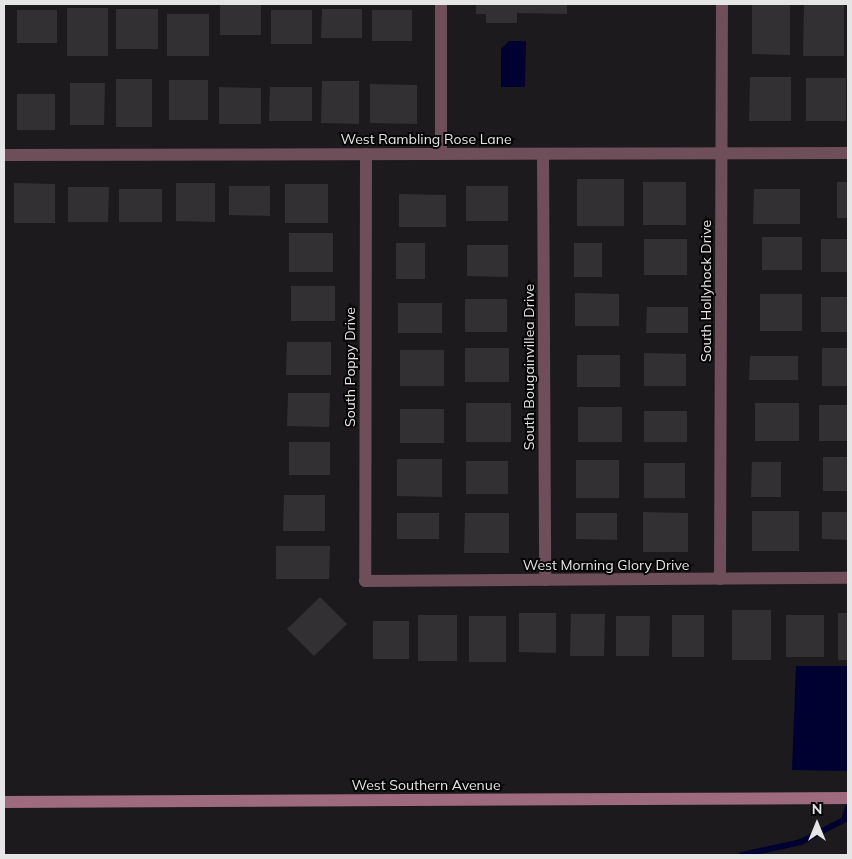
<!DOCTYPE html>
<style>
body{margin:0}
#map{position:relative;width:852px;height:859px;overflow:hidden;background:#1c1a1d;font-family:Mulish,sans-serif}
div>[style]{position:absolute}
.water>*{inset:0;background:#000131}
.stream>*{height:5.5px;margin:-2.75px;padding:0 2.75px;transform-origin:2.75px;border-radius:2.75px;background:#000131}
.building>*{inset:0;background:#323032}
.minor>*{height:12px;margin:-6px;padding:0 6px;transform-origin:6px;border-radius:6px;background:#6e4e59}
.secondary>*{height:12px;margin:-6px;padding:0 6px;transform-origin:6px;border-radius:6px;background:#9d6b7d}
span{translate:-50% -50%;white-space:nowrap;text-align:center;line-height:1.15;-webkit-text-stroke:4px #060607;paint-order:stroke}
.street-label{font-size:14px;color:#e6e5e6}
.frame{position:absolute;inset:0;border:5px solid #e6e5e6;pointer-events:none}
.north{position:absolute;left:792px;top:799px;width:50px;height:50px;-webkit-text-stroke:4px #060607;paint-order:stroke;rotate:0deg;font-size:14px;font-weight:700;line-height:20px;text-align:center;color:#e6e5e6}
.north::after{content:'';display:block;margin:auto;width:18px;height:22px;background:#e6e5e6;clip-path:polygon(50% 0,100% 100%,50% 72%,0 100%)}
</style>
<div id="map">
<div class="water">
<i style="clip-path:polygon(509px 41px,526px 41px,525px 87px,501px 87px,501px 49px)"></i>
<i style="clip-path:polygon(796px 666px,848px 666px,848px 771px,792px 770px)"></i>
</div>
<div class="stream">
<i style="left:742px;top:855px;width:60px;rotate:-12.4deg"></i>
<i style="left:801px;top:842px;width:48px;rotate:-27.1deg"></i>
<i style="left:844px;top:820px;width:13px;rotate:-72deg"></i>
</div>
<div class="building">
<i style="clip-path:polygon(220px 4px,261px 4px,261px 35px,220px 35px)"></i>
<i style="clip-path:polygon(476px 4px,567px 4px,567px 14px,517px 13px,517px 23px,486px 23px,486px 14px,476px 14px)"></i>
<i style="clip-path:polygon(752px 4px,790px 4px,790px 55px,752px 54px)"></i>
<i style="clip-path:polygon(804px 4px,844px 4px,844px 56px,803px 56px)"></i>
<i style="clip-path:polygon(67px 8px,108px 8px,108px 56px,67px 56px)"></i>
<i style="clip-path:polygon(116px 9px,158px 9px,158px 49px,116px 49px)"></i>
<i style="clip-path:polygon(322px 9px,362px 9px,362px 38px,321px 38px)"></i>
<i style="clip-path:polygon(17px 10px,57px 10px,57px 43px,17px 43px)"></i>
<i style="clip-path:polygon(271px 10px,312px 10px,312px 44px,271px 44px)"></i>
<i style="clip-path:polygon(372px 10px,412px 10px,412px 41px,372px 41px)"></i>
<i style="clip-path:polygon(167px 14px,209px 14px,209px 56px,167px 56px)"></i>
<i style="clip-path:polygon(750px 77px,791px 77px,791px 121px,749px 121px)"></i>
<i style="clip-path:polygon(806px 78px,846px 78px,846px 121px,806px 121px)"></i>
<i style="clip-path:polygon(116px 79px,152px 79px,152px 127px,116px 127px)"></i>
<i style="clip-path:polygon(169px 80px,208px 80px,208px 120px,169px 120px)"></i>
<i style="clip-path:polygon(322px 81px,359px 81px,359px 124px,321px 123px)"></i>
<i style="clip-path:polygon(70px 83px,105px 83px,104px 125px,70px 125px)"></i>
<i style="clip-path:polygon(370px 84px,417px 85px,417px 124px,370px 123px)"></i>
<i style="clip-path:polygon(219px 87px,261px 88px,261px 124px,219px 124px)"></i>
<i style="clip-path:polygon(270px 87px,312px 87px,312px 121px,269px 121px)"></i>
<i style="clip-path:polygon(17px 94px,55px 94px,55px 130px,17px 130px)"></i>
<i style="clip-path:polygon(577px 179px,624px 179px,624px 226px,577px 226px)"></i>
<i style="clip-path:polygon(643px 182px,686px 182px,686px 225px,643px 225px)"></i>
<i style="clip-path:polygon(837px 182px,848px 182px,848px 218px,837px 218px)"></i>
<i style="clip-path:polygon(14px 183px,55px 184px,55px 223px,14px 223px)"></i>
<i style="clip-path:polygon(176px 183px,215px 183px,215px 222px,176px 221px)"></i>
<i style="clip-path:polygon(285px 184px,328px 184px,328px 223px,285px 223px)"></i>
<i style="clip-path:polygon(229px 186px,270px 186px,270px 216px,229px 215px)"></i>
<i style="clip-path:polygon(466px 186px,508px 186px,508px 221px,466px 221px)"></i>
<i style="clip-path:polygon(68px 187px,109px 187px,108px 222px,68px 222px)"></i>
<i style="clip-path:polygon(119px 189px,162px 189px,162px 222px,119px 222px)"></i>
<i style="clip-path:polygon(754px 189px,800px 189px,800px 224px,753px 224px)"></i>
<i style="clip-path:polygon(399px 194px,446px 195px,446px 227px,399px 227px)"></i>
<i style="clip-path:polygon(289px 233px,333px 233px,333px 272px,289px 272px)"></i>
<i style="clip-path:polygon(762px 237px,802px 237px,802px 270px,762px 270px)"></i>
<i style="clip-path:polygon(644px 239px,687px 239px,687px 275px,644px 275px)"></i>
<i style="clip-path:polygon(821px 239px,848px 239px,848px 272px,821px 272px)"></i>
<i style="clip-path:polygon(396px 243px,425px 243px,425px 279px,396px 279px)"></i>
<i style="clip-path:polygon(574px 243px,602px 243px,602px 277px,574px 277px)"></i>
<i style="clip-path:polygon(467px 245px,508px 245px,508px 277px,467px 276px)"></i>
<i style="clip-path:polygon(291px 286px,335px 286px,335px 321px,291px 321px)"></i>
<i style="clip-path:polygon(575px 293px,619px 294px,619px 326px,575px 326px)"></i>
<i style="clip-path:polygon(760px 294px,802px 294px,802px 331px,760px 331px)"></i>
<i style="clip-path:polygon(821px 297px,848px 297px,848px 332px,821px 332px)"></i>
<i style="clip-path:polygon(465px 299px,507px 299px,507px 332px,465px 332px)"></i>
<i style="clip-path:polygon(398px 303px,442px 303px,442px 333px,398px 333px)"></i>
<i style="clip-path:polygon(647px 307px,688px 307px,688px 333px,646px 333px)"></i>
<i style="clip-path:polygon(287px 342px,331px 342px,331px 375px,286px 375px)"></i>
<i style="clip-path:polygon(465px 348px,509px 348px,509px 382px,465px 382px)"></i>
<i style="clip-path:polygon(822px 348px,848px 348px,848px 386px,822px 386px)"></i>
<i style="clip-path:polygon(400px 350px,444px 350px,444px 386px,400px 386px)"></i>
<i style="clip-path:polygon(644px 353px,686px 354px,686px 386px,644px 386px)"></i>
<i style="clip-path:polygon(577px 355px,620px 355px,620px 387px,577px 387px)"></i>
<i style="clip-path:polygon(750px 356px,798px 356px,798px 380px,749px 380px)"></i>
<i style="clip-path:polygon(288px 393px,330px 393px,329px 427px,287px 426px)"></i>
<i style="clip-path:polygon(466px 403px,511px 403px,511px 442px,466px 442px)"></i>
<i style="clip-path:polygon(755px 403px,799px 403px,799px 441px,755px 441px)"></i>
<i style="clip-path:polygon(819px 405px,848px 405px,848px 441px,819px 441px)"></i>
<i style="clip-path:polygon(578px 407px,622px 407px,622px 442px,578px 442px)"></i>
<i style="clip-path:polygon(400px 409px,444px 409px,444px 443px,400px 443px)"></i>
<i style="clip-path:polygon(644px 411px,687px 411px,687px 442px,644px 442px)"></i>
<i style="clip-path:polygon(289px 442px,330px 442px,330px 475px,289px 475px)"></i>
<i style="clip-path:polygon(823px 457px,848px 457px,848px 491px,823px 491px)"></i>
<i style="clip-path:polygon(397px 459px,442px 459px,442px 497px,397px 496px)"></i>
<i style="clip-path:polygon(576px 460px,619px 460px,619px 498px,576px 498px)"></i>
<i style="clip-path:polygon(466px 461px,508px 461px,508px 494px,466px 494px)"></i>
<i style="clip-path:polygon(752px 462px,781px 462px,781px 497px,751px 497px)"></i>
<i style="clip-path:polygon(644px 463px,685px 463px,685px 498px,644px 498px)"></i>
<i style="clip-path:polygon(284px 495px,325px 495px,325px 531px,283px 531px)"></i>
<i style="clip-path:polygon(752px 511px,799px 511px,799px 551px,752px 551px)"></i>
<i style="clip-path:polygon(643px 512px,688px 513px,688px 552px,643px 552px)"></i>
<i style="clip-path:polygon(822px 512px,848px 512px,848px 540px,822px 539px)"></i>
<i style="clip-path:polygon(397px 513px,439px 513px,439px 539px,397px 539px)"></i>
<i style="clip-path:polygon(465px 513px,509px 513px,509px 553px,464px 553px)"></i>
<i style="clip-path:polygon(576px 513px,617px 513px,617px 540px,576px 539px)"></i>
<i style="clip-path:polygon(276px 546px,330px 546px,329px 579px,276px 579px)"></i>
<i style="clip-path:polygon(320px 597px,347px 624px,314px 656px,287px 629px)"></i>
<i style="clip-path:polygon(732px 610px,771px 610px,771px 660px,732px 660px)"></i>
<i style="clip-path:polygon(519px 613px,556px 613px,556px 653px,519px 652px)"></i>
<i style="clip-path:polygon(838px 613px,848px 613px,848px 660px,838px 660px)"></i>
<i style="clip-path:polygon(571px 614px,605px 614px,604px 656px,570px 656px)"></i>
<i style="clip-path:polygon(418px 615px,457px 615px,457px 661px,418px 661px)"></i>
<i style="clip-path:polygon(672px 615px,704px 615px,704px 657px,672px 657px)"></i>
<i style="clip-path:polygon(786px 615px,824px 615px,824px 657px,786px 657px)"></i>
<i style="clip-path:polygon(469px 616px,506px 616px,506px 662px,469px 662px)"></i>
<i style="clip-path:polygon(616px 616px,650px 616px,649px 656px,616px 656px)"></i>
<i style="clip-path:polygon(373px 621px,409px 621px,409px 659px,373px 659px)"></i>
</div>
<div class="minor">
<i style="left:366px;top:154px;width:427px;rotate:90.1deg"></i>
<i style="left:365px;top:581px;width:483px;rotate:-0.4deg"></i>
<i style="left:441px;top:154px;width:150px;rotate:-90deg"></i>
<i style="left:543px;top:154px;width:426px;rotate:89.7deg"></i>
<i style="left:4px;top:155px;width:844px;rotate:-0.14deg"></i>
<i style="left:720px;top:579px;width:575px;rotate:-89.8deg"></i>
</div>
<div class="secondary">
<i style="left:4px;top:802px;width:844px;rotate:-0.27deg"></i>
</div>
<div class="street-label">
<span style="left:426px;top:139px">West Rambling Rose Lane</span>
<span style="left:706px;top:291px;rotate:-90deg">South Hollyhock Drive</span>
<span style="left:350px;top:367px;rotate:-90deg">South Poppy Drive</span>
<span style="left:529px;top:367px;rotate:-90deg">South Bougainvillea Drive</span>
<span style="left:606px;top:565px">West Morning Glory Drive</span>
<span style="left:426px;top:785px">West Southern Avenue</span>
</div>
<div class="frame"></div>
<div class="north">N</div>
</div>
